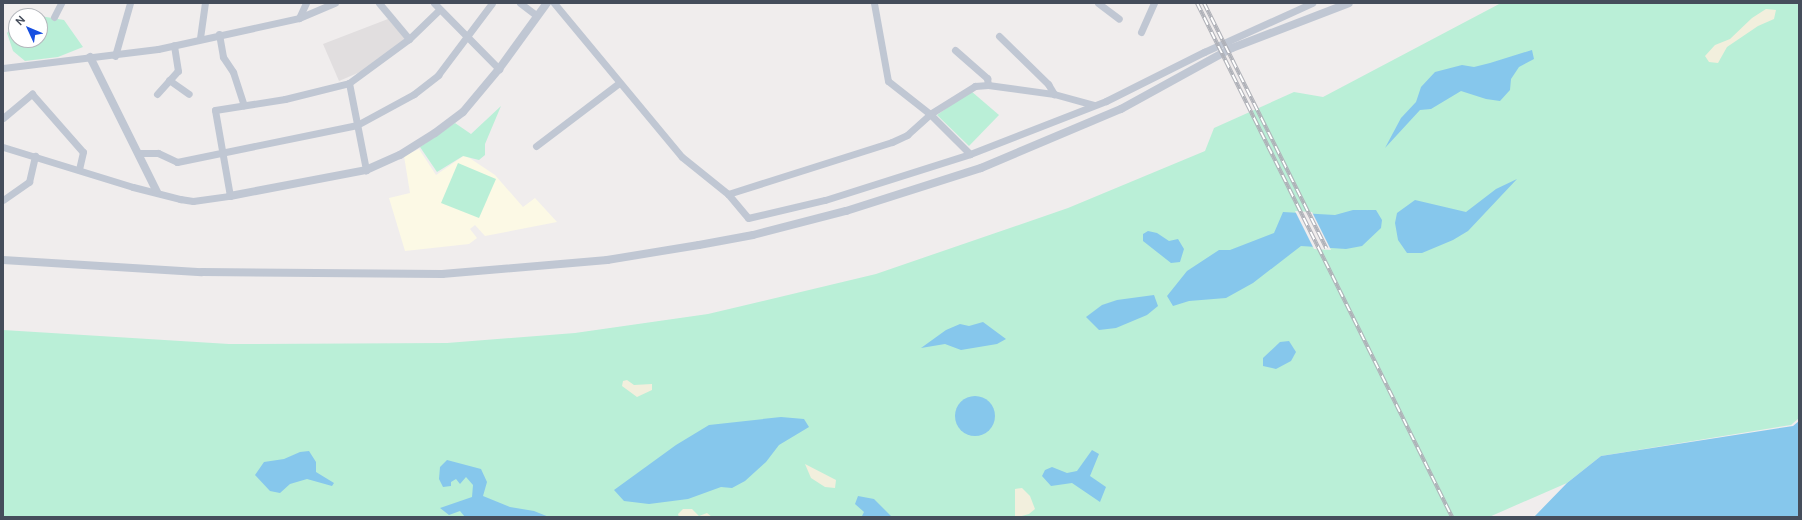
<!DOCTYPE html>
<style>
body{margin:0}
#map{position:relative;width:1802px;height:520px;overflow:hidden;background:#f0eded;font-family:"DM Sans",sans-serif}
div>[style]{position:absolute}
.commercial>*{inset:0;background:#fcf9e5}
.education>*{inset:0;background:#e1dedf}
.green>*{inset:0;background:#baefd7}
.sand>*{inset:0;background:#f2efdd}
.water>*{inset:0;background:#86c7ec}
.round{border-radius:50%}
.pier>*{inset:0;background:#f0eded}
.minor>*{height:7px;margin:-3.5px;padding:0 3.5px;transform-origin:3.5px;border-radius:3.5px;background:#c0c7d3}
.tertiary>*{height:8px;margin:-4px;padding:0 4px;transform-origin:4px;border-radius:4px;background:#c0c7d3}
.rail>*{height:4px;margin-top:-2px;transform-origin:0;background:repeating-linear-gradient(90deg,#fff 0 8px,#afb1b8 0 16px);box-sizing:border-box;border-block:1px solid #afb1b8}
span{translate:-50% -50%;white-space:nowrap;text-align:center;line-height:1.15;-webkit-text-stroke:3px #fff;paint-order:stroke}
.frame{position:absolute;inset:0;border:4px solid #454d5b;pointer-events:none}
.north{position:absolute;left:8px;top:8px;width:40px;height:40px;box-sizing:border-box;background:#fff;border:1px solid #b5b8bd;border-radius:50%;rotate:314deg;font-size:11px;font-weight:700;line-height:16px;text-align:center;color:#454d5b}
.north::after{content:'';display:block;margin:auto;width:14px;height:18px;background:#174fe0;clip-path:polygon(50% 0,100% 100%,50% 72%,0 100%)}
</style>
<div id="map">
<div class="commercial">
<i style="clip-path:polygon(419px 149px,436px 175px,465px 155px,495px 175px,523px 207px,535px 198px,557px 222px,485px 236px,475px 225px,470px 229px,477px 238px,469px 244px,405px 251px,389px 198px,410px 193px,404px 156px)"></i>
</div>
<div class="education">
<i style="clip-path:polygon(388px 19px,406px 39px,360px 72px,339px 81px,323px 44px)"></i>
</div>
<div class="green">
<i style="clip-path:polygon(1501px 3px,1799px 3px,1799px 418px,1791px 425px,1601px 456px,1567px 483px,1489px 517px,3px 517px,3px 330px,229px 344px,447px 343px,575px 333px,708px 314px,876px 274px,1068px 208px,1205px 151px,1214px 128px,1294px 92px,1323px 97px)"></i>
<i style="clip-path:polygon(40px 16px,64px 20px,83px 47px,58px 57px,25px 61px,13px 51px,7px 33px,16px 21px,16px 40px,40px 40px)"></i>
<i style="clip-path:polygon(971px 91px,999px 115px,969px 146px,937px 115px)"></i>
<i style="clip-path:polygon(501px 106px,485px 144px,485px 155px,479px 160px,463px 156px,437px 172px,420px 147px,455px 123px,471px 134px)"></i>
<i style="clip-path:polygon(458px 163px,496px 179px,479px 218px,441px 203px)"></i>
</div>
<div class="sand">
<i style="clip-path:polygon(1766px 9px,1776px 10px,1774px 19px,1758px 26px,1727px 47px,1718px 63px,1709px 62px,1705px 56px,1715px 45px,1730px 39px,1752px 18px)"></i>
<i style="clip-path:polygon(627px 380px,634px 385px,652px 384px,652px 390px,637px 397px,622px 386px,623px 381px)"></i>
<i style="clip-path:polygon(805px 464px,836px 480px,835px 488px,825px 487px,811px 478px)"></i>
<i style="clip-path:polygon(1022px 488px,1030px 496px,1035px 509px,1029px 514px,1018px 517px,1015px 516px,1015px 489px)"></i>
<i style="clip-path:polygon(683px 509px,692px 509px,699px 516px,707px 513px,712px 517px,679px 517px,678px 514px)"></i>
</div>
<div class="water">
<i style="clip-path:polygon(1532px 50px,1534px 59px,1519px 67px,1511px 79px,1510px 90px,1500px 101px,1486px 99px,1461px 91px,1431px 109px,1420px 110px,1385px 148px,1401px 118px,1416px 102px,1421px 87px,1435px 72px,1462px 65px,1474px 67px,1490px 63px)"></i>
<i style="clip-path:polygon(1517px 179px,1468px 231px,1453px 240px,1422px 253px,1407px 253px,1398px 240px,1395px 223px,1397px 213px,1415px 200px,1466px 212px,1496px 189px)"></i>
<i style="clip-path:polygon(1353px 210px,1376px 210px,1382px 220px,1381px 228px,1362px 246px,1346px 249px,1301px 246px,1253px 283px,1226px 298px,1189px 301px,1173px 306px,1167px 296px,1187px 271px,1219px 250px,1230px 250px,1274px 233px,1283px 212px,1335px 215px)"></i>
<i style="clip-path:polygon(1148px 231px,1157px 233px,1169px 241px,1178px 239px,1184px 249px,1180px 262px,1171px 263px,1143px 241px,1143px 234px)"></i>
<i style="clip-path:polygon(1154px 295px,1158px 306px,1147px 315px,1116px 328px,1099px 330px,1086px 317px,1102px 305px,1117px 300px)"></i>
<i style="clip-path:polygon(983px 322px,1006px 339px,997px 344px,961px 350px,945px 344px,921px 348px,946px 330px,960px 324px,969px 326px)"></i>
<i style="clip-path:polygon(1289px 341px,1296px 352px,1291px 361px,1276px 369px,1263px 366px,1263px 358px,1280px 342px)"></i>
<i class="round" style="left:955px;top:396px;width:40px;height:40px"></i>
<i style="clip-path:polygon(781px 417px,804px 419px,809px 427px,779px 445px,766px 462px,745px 481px,732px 488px,721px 487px,688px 499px,649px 504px,624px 501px,614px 490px,676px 445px,709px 425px)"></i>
<i style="clip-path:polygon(1799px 421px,1799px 517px,1534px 517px,1567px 483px,1601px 456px,1793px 426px)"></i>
<i style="clip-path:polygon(1092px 450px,1099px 454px,1090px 476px,1106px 487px,1100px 502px,1072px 483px,1051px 486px,1042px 476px,1045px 470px,1052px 467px,1067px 473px,1077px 471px)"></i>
<i style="clip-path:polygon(309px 451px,316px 462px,316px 472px,334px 483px,332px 486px,307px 479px,290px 484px,280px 493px,270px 491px,255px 475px,264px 462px,284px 459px,300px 452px)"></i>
<i style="clip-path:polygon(447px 460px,481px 469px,487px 482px,483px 496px,510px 507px,534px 511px,549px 517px,465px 517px,460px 511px,449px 515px,440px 508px,472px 497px,473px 485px,466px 477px,460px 484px,456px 479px,451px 482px,451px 486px,443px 487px,439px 479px,440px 467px)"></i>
<i style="clip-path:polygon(858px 496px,874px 499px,892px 517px,855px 517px,862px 516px,864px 512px,855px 504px)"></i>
</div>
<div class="pier">
<i style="clip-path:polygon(1295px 211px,1312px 212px,1331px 250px,1314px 249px)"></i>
</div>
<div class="minor">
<i style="left:379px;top:3px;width:47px;rotate:50.2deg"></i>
<i style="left:434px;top:3px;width:93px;rotate:45.4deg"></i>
<i style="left:520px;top:3px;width:21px;rotate:37deg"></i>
<i style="left:554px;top:3px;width:200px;rotate:50.3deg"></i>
<i style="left:682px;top:157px;width:59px;rotate:38.8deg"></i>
<i style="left:728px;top:194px;width:31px;rotate:50deg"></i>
<i style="left:748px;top:218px;width:79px;rotate:-13.2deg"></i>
<i style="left:825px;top:200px;width:152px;rotate:-17.6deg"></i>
<i style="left:970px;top:154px;width:146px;rotate:-21.3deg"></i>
<i style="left:1106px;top:101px;width:110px;rotate:-26.6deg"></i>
<i style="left:1204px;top:52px;width:119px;rotate:-24.4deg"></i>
<i style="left:1098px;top:3px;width:26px;rotate:37deg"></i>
<i style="left:54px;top:17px;width:16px;rotate:-63deg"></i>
<i style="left:299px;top:18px;width:17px;rotate:-65deg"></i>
<i style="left:1141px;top:32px;width:32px;rotate:-66deg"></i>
<i style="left:219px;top:34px;width:23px;rotate:80deg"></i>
<i style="left:223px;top:57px;width:18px;rotate:56deg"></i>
<i style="left:233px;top:72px;width:35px;rotate:72deg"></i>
<i style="left:999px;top:36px;width:69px;rotate:44.4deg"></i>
<i style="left:1048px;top:84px;width:12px;rotate:59deg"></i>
<i style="left:200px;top:38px;width:35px;rotate:-82deg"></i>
<i style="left:955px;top:50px;width:43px;rotate:41.2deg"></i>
<i style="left:987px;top:78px;width:7px;rotate:82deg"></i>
<i style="left:115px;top:56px;width:55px;rotate:-74.2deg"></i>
<i style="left:3px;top:68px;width:156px;rotate:-7deg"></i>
<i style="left:158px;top:49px;width:144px;rotate:-12.4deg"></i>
<i style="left:299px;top:18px;width:39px;rotate:-23deg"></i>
<i style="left:169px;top:80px;width:24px;rotate:35deg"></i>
<i style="left:349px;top:83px;width:89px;rotate:78.9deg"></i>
<i style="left:157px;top:94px;width:31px;rotate:-48deg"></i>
<i style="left:178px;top:71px;width:26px;rotate:-99deg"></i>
<i style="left:3px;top:118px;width:38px;rotate:-40deg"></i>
<i style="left:32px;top:94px;width:77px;rotate:48.7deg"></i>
<i style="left:83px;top:152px;width:18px;rotate:103deg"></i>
<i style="left:536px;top:146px;width:104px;rotate:-37.2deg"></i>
<i style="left:3px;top:147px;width:136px;rotate:17.1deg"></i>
<i style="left:133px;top:187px;width:49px;rotate:14.3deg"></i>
<i style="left:180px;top:199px;width:13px;rotate:9deg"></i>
<i style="left:193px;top:201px;width:37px;rotate:-8deg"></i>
<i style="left:230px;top:196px;width:87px;rotate:-99.9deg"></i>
<i style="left:215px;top:110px;width:71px;rotate:-8.9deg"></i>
<i style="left:285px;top:99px;width:66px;rotate:-14deg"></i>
<i style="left:349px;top:83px;width:74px;rotate:-36.3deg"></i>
<i style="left:409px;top:39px;width:42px;rotate:-44deg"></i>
<i style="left:138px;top:153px;width:20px"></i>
<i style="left:158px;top:153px;width:21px;rotate:25deg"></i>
<i style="left:177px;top:162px;width:184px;rotate:-11.6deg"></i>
<i style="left:357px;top:125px;width:65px;rotate:-28.5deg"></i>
<i style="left:414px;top:94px;width:31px;rotate:-38deg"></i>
<i style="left:438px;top:75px;width:90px;rotate:-53.1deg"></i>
<i style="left:970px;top:154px;width:57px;rotate:-135deg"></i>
<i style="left:930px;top:114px;width:53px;rotate:-31.9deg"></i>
<i style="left:975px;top:86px;width:13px;rotate:-4deg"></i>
<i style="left:988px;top:85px;width:67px;rotate:7.8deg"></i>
<i style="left:1054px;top:94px;width:41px;rotate:15.4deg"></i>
<i style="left:728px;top:194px;width:172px;rotate:-17.6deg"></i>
<i style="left:892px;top:142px;width:17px;rotate:-25deg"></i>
<i style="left:907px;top:135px;width:31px;rotate:-42deg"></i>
<i style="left:930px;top:114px;width:53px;rotate:-141.8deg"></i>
<i style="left:888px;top:81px;width:79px;rotate:-100.2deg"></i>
<i style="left:3px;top:200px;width:32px;rotate:-35deg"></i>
<i style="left:29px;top:182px;width:27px;rotate:-77deg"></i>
</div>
<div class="tertiary">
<i style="left:90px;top:57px;width:151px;rotate:63.6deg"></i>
<i style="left:230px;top:196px;width:138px;rotate:-10.8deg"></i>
<i style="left:366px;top:170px;width:37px;rotate:-24deg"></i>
<i style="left:400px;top:155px;width:41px;rotate:-32.2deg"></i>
<i style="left:435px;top:133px;width:35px;rotate:-37deg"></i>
<i style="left:463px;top:112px;width:56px;rotate:-50.1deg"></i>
<i style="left:499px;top:69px;width:82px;rotate:-54deg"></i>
<i style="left:3px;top:260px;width:199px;rotate:3.5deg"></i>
<i style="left:202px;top:272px;width:240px;rotate:0.5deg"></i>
<i style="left:442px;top:274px;width:166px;rotate:-4.8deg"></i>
<i style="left:607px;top:260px;width:93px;rotate:-9.3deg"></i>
<i style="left:699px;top:245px;width:55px;rotate:-10.5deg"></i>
<i style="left:753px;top:235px;width:96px;rotate:-14.5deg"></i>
<i style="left:846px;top:211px;width:142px;rotate:-17.7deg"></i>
<i style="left:981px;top:168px;width:152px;rotate:-22.9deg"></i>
<i style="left:1121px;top:109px;width:127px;rotate:-28.8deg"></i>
<i style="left:1232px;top:48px;width:125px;rotate:-21deg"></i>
</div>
<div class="rail">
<i style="left:1197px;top:3px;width:574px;rotate:63.61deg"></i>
<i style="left:1204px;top:3px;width:274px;rotate:63.5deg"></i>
</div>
<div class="frame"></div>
<div class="north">N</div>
</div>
